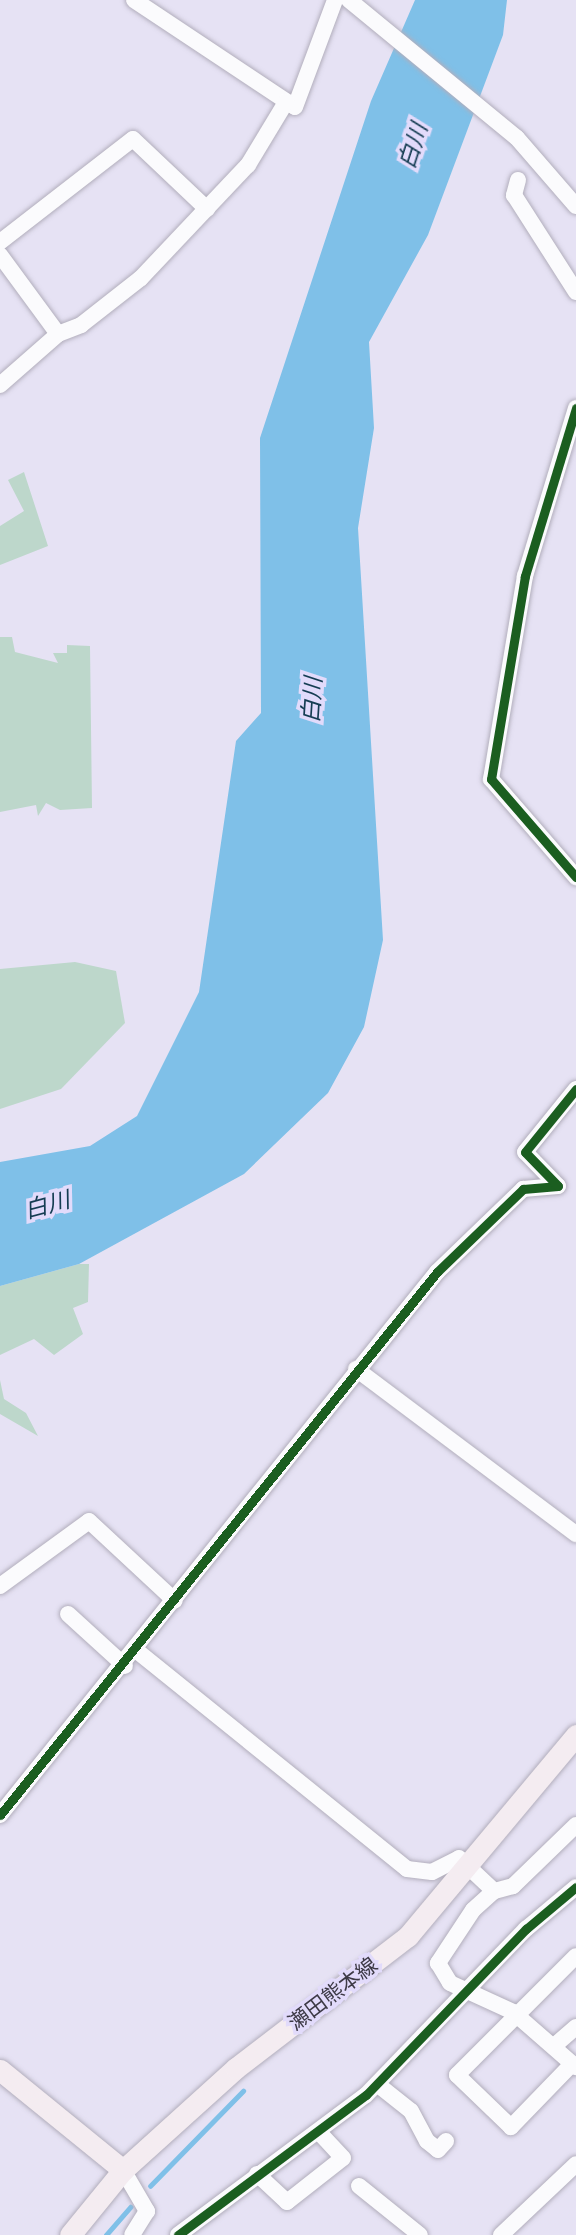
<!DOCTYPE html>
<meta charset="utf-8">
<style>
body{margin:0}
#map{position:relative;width:576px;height:2235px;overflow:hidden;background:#e6e2f4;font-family:Jost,"Noto Sans JP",sans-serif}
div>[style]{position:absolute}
.green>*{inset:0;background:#bdd7cb}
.water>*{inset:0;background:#7fc0e8}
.stream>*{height:4.5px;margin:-2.25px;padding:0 2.25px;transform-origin:2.25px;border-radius:2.25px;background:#7fc0e8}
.roads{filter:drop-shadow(0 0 2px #b2aebc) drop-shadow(0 0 2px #b2aebc)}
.minor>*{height:16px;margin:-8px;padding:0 8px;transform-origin:8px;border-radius:8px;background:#fbfbfd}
.major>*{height:21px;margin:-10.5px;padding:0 10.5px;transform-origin:10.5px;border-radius:10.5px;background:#f4ecf1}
.cycleway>*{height:9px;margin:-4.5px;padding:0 4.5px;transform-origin:4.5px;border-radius:4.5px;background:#1b5e20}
span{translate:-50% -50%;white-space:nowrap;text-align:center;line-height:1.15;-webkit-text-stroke:7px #e2dbfb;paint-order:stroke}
.street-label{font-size:21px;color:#3d3a46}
.water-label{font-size:23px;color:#153d53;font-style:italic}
</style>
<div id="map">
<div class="green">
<i style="clip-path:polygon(24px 472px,48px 546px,0 565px,0 526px,24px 511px,8px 480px)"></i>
<i style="clip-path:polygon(0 637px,12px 637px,15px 652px,58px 663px,53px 653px,67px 653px,67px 645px,90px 646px,92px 808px,60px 810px,46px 803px,38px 816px,36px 805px,0 812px)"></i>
<i style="clip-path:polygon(75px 962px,116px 971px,125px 1023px,61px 1089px,0 1109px,0 969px)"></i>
<i style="clip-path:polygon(79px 1264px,89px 1264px,88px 1302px,73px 1308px,83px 1334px,54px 1355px,34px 1339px,0 1355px,0 1286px)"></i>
<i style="clip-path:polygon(0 1380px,4px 1399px,26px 1413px,38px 1436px,0 1414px)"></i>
</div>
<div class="water">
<i style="clip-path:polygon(415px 0,507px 0,503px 35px,428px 235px,369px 342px,374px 428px,358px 528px,383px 940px,364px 1027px,328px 1093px,244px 1174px,79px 1264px,0 1286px,0 1162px,90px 1146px,137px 1116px,199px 992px,236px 741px,261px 713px,260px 438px,371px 101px)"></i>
</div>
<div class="stream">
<i style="left:150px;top:2186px;width:133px;rotate:-45.6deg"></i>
<i style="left:106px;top:2235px;width:37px;rotate:-49deg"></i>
</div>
<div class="roads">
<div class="minor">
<i style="left:134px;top:0;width:193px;rotate:33.6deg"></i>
<i style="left:295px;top:107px;width:114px;rotate:-69.5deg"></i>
<i style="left:349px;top:0;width:217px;rotate:39.4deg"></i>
<i style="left:517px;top:138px;width:90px;rotate:49.1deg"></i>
<i style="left:518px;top:180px;width:16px;rotate:105deg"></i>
<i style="left:514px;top:195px;width:115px;rotate:57.4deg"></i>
<i style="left:0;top:242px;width:168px;rotate:-37.8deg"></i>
<i style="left:133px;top:139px;width:102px;rotate:43.4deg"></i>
<i style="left:0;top:255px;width:98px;rotate:53.7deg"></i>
<i style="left:0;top:385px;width:77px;rotate:-41.3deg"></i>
<i style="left:58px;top:334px;width:25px;rotate:-21deg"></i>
<i style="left:81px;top:325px;width:76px;rotate:-38.1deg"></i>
<i style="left:141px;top:278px;width:156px;rotate:-46.6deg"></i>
<i style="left:248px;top:165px;width:74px;rotate:-58.9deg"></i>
<i style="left:576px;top:408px;width:176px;rotate:106.9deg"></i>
<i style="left:525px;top:576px;width:206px;rotate:99.5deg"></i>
<i style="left:491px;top:779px;width:130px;rotate:49.1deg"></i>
<i style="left:356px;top:1369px;width:275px;rotate:36.9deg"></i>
<i style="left:0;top:1586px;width:110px;rotate:-36.1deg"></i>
<i style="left:89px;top:1521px;width:117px;rotate:42.9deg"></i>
<i style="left:68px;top:1614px;width:77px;rotate:42.4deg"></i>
<i style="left:137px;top:1651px;width:347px;rotate:38.9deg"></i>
<i style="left:407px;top:1869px;width:25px;rotate:7deg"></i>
<i style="left:432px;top:1872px;width:30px;rotate:-27deg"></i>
<i style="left:459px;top:1858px;width:48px;rotate:43.3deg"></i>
<i style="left:0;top:1815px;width:697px;rotate:-51.17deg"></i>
<i style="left:437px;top:1272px;width:120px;rotate:-44deg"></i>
<i style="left:523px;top:1189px;width:35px;rotate:-5deg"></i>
<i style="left:558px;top:1186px;width:47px;rotate:-134.1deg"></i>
<i style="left:525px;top:1152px;width:81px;rotate:-51deg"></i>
<i style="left:576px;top:1825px;width:88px;rotate:135.9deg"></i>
<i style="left:513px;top:1886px;width:20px;rotate:165deg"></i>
<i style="left:494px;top:1891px;width:28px;rotate:138deg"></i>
<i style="left:473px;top:1910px;width:64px;rotate:123.4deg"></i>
<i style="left:438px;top:1963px;width:23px;rotate:59deg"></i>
<i style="left:450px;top:1983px;width:69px;rotate:24.7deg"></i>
<i style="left:513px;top:2012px;width:84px;rotate:41.1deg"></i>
<i style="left:554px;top:2046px;width:29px;rotate:-41deg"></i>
<i style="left:572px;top:2064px;width:88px;rotate:134.1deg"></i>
<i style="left:511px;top:2127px;width:75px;rotate:-136.1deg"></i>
<i style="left:457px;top:2075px;width:168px;rotate:-45deg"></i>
<i style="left:377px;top:2084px;width:43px;rotate:38.5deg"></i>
<i style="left:411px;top:2111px;width:34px;rotate:62deg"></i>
<i style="left:427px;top:2141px;width:14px;rotate:39deg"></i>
<i style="left:438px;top:2150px;width:12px;rotate:-48deg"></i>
<i style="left:123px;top:2170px;width:48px;rotate:59.7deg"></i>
<i style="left:147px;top:2211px;width:28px;rotate:122deg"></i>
<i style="left:257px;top:2174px;width:41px;rotate:43deg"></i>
<i style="left:287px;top:2202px;width:71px;rotate:-38.2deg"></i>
<i style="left:343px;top:2158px;width:35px;rotate:-133deg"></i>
<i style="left:359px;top:2186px;width:78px;rotate:38.8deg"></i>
<i style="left:178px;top:2235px;width:234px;rotate:-36.7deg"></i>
<i style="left:366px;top:2095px;width:231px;rotate:-46.1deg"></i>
<i style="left:526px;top:1929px;width:65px;rotate:-40deg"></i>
<i style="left:501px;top:2235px;width:103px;rotate:-43.4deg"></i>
</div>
<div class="major">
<i style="left:0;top:2070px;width:159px;rotate:39.1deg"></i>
<i style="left:70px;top:2235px;width:84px;rotate:-50.8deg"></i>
<i style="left:123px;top:2170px;width:152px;rotate:-42.1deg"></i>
<i style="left:236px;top:2068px;width:217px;rotate:-37.5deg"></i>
<i style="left:408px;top:1936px;width:262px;rotate:-50.1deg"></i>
</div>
</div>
<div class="cycleway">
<i style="left:576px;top:408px;width:176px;rotate:106.9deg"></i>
<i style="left:525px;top:576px;width:206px;rotate:99.5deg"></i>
<i style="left:491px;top:779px;width:130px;rotate:49.1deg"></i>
<i style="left:0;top:1815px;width:697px;rotate:-51.17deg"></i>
<i style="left:437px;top:1272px;width:120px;rotate:-44deg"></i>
<i style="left:523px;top:1189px;width:35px;rotate:-5deg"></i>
<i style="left:558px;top:1186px;width:47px;rotate:-134.1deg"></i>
<i style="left:525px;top:1152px;width:81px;rotate:-51deg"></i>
<i style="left:178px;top:2235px;width:234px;rotate:-36.7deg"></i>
<i style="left:366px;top:2095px;width:231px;rotate:-46.1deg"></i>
<i style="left:526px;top:1929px;width:65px;rotate:-40deg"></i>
</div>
<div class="street-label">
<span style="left:333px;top:1994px;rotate:-37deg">瀬田熊本線</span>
</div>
<div class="water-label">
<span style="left:413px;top:146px;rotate:-72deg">白川</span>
<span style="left:312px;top:700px;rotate:-86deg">白川</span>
<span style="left:47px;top:1205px;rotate:-15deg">白川</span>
</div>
</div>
